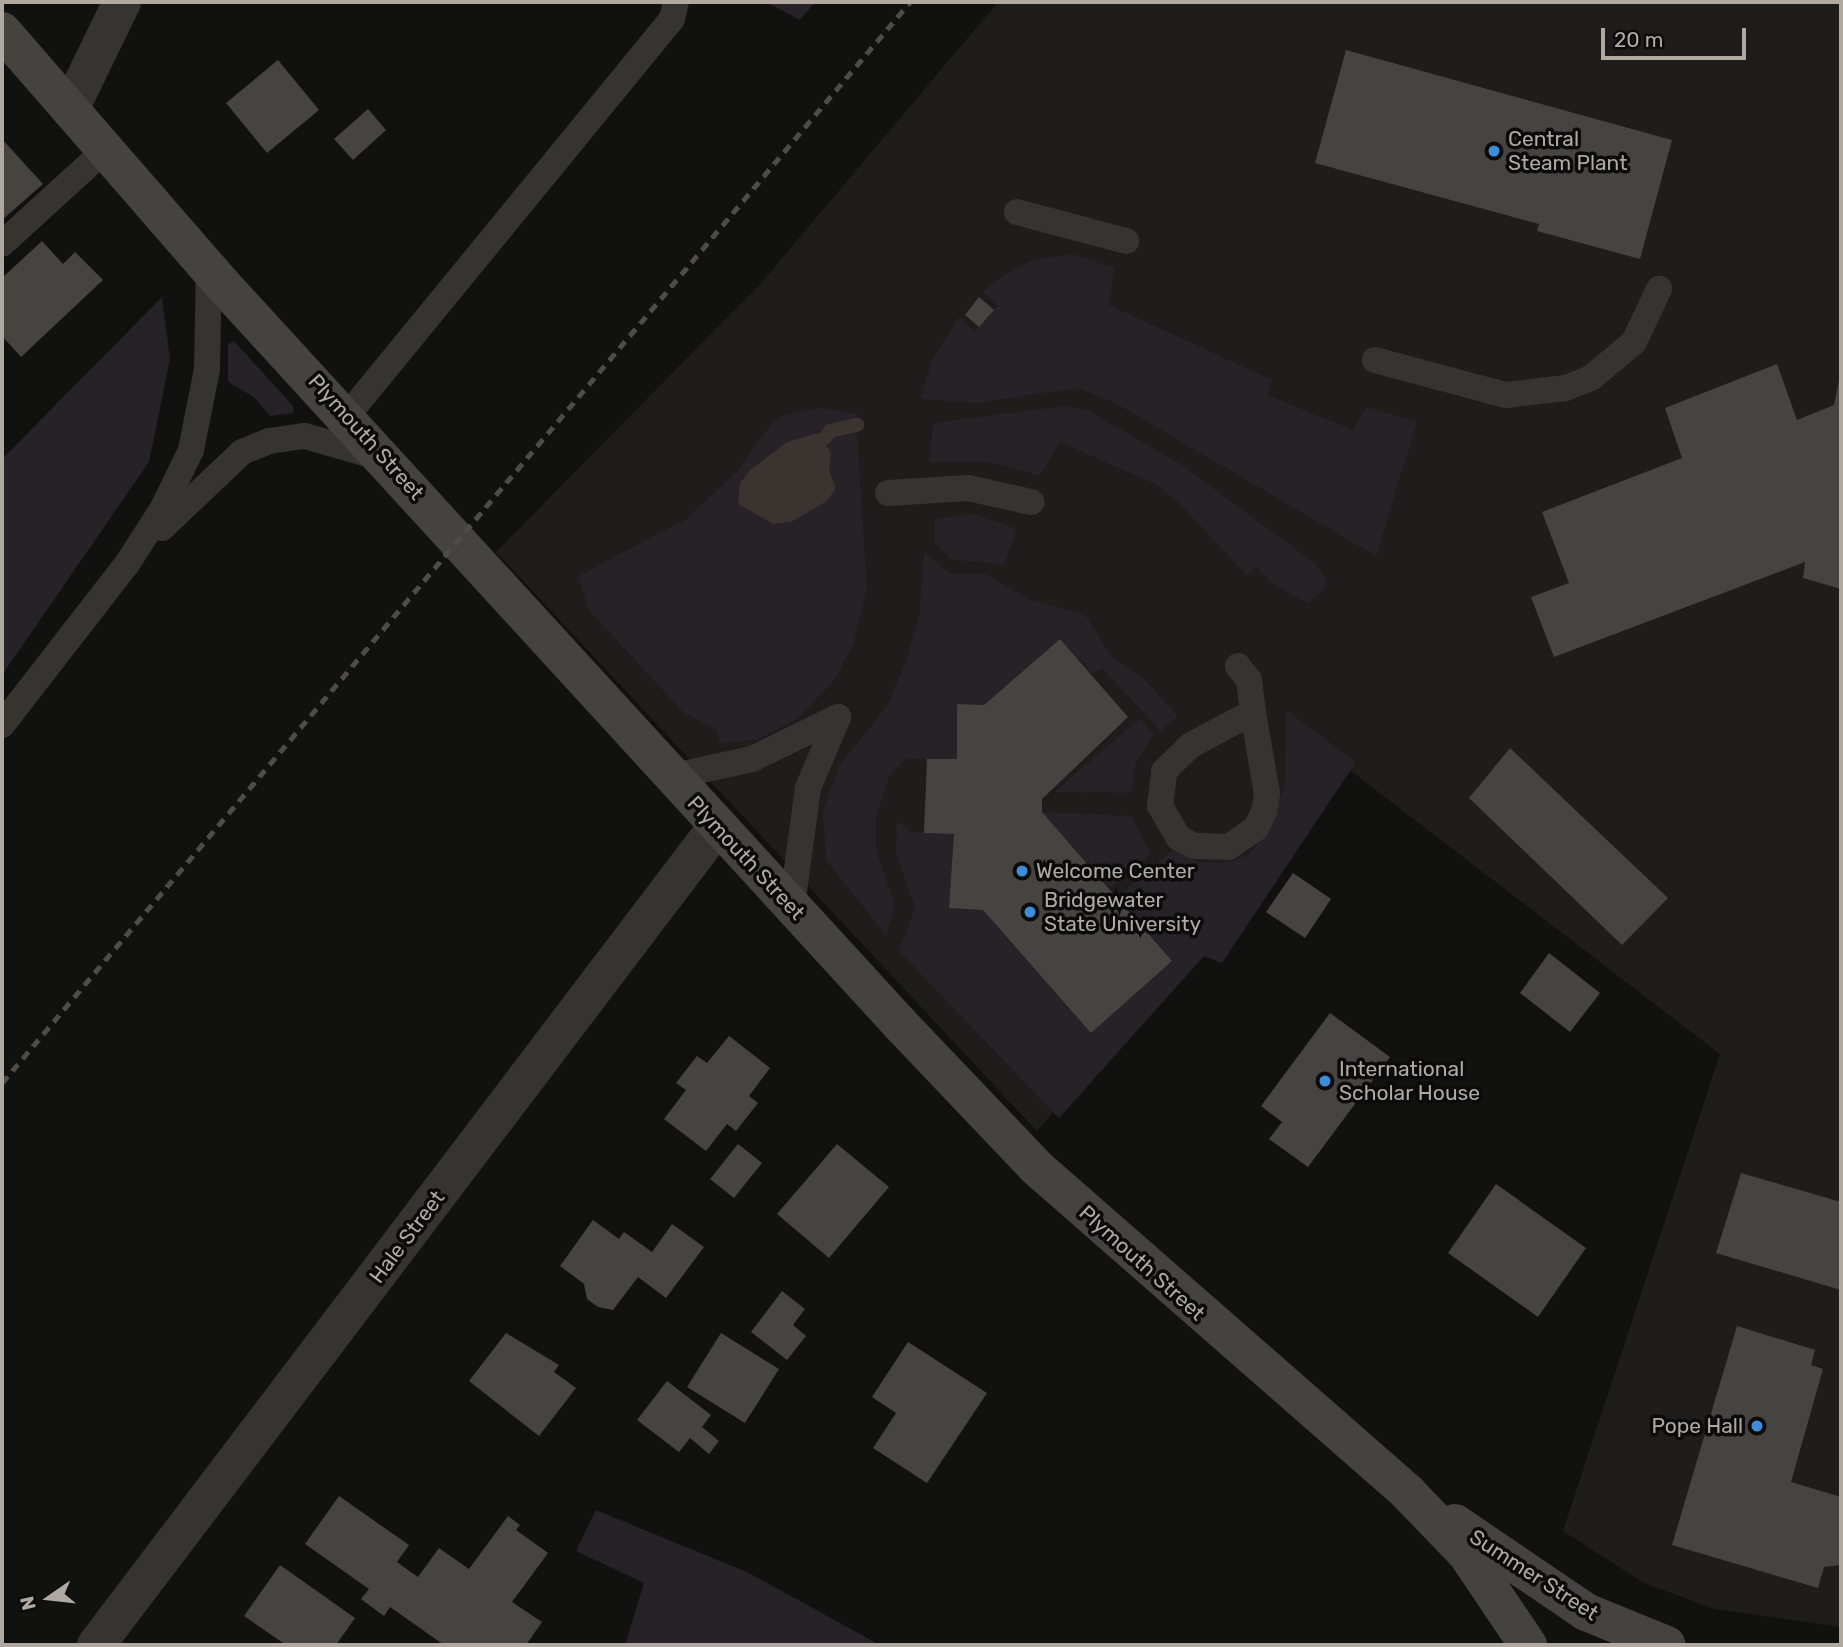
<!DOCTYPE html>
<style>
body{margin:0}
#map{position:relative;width:1843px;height:1647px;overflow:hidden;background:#111110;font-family:Rubik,sans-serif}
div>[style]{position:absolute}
.built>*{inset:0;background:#1e1d1c}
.green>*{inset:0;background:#272128}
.water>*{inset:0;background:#3b332f}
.stream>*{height:14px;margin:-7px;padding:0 7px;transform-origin:7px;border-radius:7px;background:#3b332f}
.building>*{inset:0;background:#464441}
.service>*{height:26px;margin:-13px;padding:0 13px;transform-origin:13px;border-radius:13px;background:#353431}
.minor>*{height:38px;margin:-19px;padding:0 19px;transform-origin:19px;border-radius:19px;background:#353431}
.secondary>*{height:38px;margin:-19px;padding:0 19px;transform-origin:19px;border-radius:19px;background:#45433f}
.rail>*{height:5px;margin-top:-2.5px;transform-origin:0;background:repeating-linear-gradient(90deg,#4e4c48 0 9px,transparent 0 16px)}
.dots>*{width:19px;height:19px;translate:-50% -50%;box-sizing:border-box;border:4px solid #0c0b0b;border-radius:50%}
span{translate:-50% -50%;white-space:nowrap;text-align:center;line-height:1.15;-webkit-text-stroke:7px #0c0b0b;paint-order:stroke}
.poi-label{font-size:21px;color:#b0a9a2}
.left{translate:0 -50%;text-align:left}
.right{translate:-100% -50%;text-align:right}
.street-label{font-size:21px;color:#b0a9a2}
.frame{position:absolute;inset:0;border:4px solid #b0a9a2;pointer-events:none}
.north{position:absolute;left:14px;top:1563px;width:70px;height:70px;-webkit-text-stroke:5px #0c0b0b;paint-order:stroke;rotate:256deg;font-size:19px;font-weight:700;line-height:28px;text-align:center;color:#b0a9a2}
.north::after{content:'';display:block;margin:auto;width:24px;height:32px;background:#b0a9a2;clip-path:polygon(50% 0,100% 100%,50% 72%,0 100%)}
.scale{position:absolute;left:1601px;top:28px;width:145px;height:32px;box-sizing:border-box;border:4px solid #b0a9a2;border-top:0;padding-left:9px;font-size:21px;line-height:24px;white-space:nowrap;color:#b0a9a2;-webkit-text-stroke:5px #0c0b0b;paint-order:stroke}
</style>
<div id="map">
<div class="built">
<i style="clip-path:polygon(998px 2px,1841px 2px,1841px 1627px,1715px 1609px,1644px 1583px,1563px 1531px,1720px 1054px,1351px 771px,1037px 1131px,496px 552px,762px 282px)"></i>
</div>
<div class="green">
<i style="clip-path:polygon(766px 2px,815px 2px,800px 20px)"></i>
<i style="clip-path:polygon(1073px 254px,1114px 268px,1109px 305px,1272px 380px,1267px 395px,1353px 430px,1366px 407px,1417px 422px,1376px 556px,1117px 404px,1078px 388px,976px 403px,920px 399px,932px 361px,959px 317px,975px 331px,998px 306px,983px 292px,996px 280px,1030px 261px)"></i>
<i style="clip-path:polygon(162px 297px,170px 359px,149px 462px,2px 675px,2px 459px)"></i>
<i style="clip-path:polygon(234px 341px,293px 406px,293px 413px,270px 416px,254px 397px,228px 382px,228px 344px)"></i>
<i style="clip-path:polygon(1063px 406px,1087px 410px,1179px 463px,1313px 562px,1327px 579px,1323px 590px,1308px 603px,1274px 585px,1256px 567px,1247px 575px,1178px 502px,1155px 484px,1060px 442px,1040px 476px,990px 462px,929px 462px,933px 423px)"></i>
<i style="clip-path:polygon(821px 408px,859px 415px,847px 428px,857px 433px,867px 589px,853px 644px,834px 681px,797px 719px,756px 740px,719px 743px,717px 730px,684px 713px,589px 610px,578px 576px,685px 520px,736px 473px,772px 423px,787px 414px)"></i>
<i style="clip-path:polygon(974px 514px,1017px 529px,1004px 564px,953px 560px,935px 543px,935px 519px)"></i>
<i style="clip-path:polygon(924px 553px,951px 574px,986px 574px,1028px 599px,1085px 615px,1113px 658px,1143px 678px,1178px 716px,1161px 731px,1102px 668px,1093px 674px,1060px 639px,984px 705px,957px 704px,957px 759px,906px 759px,890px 775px,876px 816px,876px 850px,895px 906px,886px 935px,826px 860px,823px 811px,839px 766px,887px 706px,905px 664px,919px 617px)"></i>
<i style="clip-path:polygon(1286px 710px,1356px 762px,1222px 963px,1204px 956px,1059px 1118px,899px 951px,915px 907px,896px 854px,897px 821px,912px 832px,954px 834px,949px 908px,983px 910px,1091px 1033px,1172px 961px,1117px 897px,1174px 849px,1199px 863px,1225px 863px,1248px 855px,1270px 830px,1285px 784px)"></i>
<i style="clip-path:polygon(1140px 718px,1154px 734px,1136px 761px,1131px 793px,1055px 792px)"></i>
<i style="clip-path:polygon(1042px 812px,1131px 816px,1151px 854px,1110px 888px)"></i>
<i style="clip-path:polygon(596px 1510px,749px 1573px,880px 1645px,625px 1645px,644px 1583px,576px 1551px)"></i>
</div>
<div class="water">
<i style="clip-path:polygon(818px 433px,831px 453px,829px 471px,836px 488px,827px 501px,791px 522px,773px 524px,738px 504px,740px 483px,749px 471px,787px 442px)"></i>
</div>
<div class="stream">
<i style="left:825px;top:438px;width:9px;rotate:-54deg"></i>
<i style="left:830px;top:431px;width:28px;rotate:-13deg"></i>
</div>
<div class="building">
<i style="clip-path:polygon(1346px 50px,1672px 140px,1640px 259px,1537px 231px,1539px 224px,1315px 163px)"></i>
<i style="clip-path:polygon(278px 60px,319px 110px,267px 153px,226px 103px)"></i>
<i style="clip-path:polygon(368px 109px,386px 130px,353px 160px,334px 139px)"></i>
<i style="clip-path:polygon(2px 139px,43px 184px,2px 220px)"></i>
<i style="clip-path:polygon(42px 241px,63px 264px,75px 252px,103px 280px,21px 357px,2px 336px,2px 278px)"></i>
<i style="clip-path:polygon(979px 297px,994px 310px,979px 327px,965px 315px)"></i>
<i style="clip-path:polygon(1777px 364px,1797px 420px,1834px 405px,1841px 371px,1841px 589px,1803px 578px,1805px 562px,1554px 657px,1531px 597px,1569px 583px,1542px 512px,1682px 458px,1665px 408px)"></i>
<i style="clip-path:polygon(1060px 639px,1128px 717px,1042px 799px,1042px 812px,1172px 961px,1091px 1033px,983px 910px,949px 908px,954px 834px,924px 833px,927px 759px,957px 759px,957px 704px,984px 705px)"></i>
<i style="clip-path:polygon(1510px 748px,1668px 898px,1622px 945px,1469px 798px)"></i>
<i style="clip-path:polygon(1293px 873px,1331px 899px,1305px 938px,1266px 912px)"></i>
<i style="clip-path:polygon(1549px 953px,1600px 993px,1570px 1032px,1520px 993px)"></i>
<i style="clip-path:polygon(1330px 1013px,1390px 1057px,1308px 1167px,1269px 1139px,1282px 1122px,1261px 1106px)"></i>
<i style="clip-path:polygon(729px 1036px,770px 1068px,749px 1096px,758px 1103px,736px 1131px,727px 1124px,706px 1151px,664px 1119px,686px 1090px,676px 1083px,697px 1056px,707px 1063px)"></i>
<i style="clip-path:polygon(738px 1144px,762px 1163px,734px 1198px,710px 1179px)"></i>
<i style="clip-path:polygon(837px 1144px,889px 1187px,829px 1258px,777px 1214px)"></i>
<i style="clip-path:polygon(1741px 1173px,1841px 1202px,1841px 1290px,1716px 1253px)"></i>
<i style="clip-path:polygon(1496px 1184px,1586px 1248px,1538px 1317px,1448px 1253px)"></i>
<i style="clip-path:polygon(593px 1220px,619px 1239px,624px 1232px,652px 1252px,672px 1224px,704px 1247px,666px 1298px,638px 1277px,613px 1310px,598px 1307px,587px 1299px,584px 1284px,560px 1266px)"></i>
<i style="clip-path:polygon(782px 1291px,805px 1309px,793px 1325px,806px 1336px,787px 1360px,751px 1332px)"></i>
<i style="clip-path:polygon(1737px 1326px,1815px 1350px,1811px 1365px,1823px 1369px,1791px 1482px,1841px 1497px,1841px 1565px,1824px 1567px,1818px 1588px,1672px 1545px)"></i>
<i style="clip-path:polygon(506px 1333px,559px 1365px,554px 1372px,576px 1388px,539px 1436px,469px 1381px)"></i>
<i style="clip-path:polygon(721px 1333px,779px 1369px,745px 1423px,687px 1387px)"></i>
<i style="clip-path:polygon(908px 1342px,987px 1393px,927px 1483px,873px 1448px,896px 1413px,872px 1397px)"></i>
<i style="clip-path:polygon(667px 1381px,711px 1415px,702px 1427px,719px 1441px,709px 1454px,690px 1438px,679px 1452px,637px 1420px)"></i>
<i style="clip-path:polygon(339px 1496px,409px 1545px,397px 1562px,418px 1577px,439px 1548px,469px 1569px,508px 1516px,520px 1525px,516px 1530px,548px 1553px,512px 1602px,542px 1622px,526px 1645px,444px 1645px,390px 1607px,384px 1616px,361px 1599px,369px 1589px,305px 1544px)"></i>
<i style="clip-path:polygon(280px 1565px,355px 1618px,336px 1645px,286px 1645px,244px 1616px)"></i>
</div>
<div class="service">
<i style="left:1017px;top:212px;width:113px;rotate:14.9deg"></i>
<i style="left:2px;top:244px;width:142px;rotate:-42.4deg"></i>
<i style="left:1375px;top:360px;width:136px;rotate:15deg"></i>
<i style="left:1506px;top:395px;width:60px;rotate:-6.7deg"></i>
<i style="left:1566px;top:388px;width:27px;rotate:-22deg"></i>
<i style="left:1591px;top:378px;width:56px;rotate:-39.9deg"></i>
<i style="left:1634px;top:342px;width:59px;rotate:-64.7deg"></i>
<i style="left:346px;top:417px;width:514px;rotate:-50.68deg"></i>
<i style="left:672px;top:19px;width:17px;rotate:-77deg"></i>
<i style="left:888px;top:493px;width:80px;rotate:-3.6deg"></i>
<i style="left:968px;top:488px;width:65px;rotate:12.5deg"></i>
<i style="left:162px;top:528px;width:110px;rotate:-43.5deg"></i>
<i style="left:242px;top:452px;width:29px;rotate:-22deg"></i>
<i style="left:269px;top:441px;width:36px;rotate:-8deg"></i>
<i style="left:305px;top:436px;width:76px;rotate:16deg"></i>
<i style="left:1238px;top:666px;width:18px;rotate:52deg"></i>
<i style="left:1249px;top:680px;width:32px;rotate:83deg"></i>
<i style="left:1253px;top:712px;width:83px;rotate:80.3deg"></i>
<i style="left:1267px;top:794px;width:18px;rotate:99deg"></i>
<i style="left:1264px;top:812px;width:18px;rotate:117deg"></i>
<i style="left:1256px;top:828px;width:33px;rotate:145deg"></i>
<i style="left:1229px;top:847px;width:35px;rotate:-178deg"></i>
<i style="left:1194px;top:846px;width:18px;rotate:-151deg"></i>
<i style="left:1178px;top:837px;width:36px;rotate:-120deg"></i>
<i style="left:1160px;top:806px;width:35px;rotate:-83deg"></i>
<i style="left:1164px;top:771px;width:37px;rotate:-44deg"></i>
<i style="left:1191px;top:745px;width:70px;rotate:-28deg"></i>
<i style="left:2px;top:725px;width:204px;rotate:-52.2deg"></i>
<i style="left:127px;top:564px;width:67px;rotate:-57.3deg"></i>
<i style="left:163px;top:508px;width:64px;rotate:-64.2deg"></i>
<i style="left:191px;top:450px;width:83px;rotate:-78.8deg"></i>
<i style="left:207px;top:369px;width:100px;rotate:-88.9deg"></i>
<i style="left:670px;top:777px;width:84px;rotate:-12.4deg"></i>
<i style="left:752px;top:759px;width:96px;rotate:-26deg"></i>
<i style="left:792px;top:906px;width:119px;rotate:-82.3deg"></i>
<i style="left:808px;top:788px;width:77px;rotate:-67.1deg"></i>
</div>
<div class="minor">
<i style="left:71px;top:107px;width:117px;rotate:-64.1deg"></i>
<i style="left:96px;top:1645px;width:1026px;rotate:-52.81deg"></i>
</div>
<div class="secondary">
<i style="left:2px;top:31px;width:335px;rotate:49deg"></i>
<i style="left:222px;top:284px;width:1004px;rotate:47.5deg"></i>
<i style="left:900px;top:1024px;width:197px;rotate:46.4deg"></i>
<i style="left:1036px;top:1167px;width:495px;rotate:41.2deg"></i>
<i style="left:1408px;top:1493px;width:83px;rotate:46deg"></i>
<i style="left:1466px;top:1553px;width:111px;rotate:56deg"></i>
<i style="left:1455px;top:1523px;width:158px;rotate:34.2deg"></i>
<i style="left:1586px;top:1612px;width:87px;rotate:22.2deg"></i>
</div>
<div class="rail">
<i style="left:2px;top:1083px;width:1412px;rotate:-49.97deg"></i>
</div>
<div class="dots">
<i style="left:1494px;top:151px;background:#3e8dda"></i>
<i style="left:1022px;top:871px;background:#3e8dda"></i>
<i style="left:1030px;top:912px;background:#3e8dda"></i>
<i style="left:1325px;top:1081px;background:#3e8dda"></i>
<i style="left:1757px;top:1426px;background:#3e8dda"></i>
</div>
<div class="poi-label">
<span class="left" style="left:1508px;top:151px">Central<br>Steam Plant</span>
<span class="left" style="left:1036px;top:871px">Welcome Center</span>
<span class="left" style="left:1044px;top:912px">Bridgewater<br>State University</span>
<span class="left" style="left:1339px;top:1081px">International<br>Scholar House</span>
<span class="right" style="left:1743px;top:1426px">Pope Hall</span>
</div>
<div class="street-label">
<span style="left:366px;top:437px;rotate:48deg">Plymouth Street</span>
<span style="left:746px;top:858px;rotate:47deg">Plymouth Street</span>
<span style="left:407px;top:1237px;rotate:-53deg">Hale Street</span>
<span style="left:1142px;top:1263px;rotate:42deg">Plymouth Street</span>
<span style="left:1534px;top:1575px;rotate:33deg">Summer Street</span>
</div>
<div class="frame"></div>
<div class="north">N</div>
<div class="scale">20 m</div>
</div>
